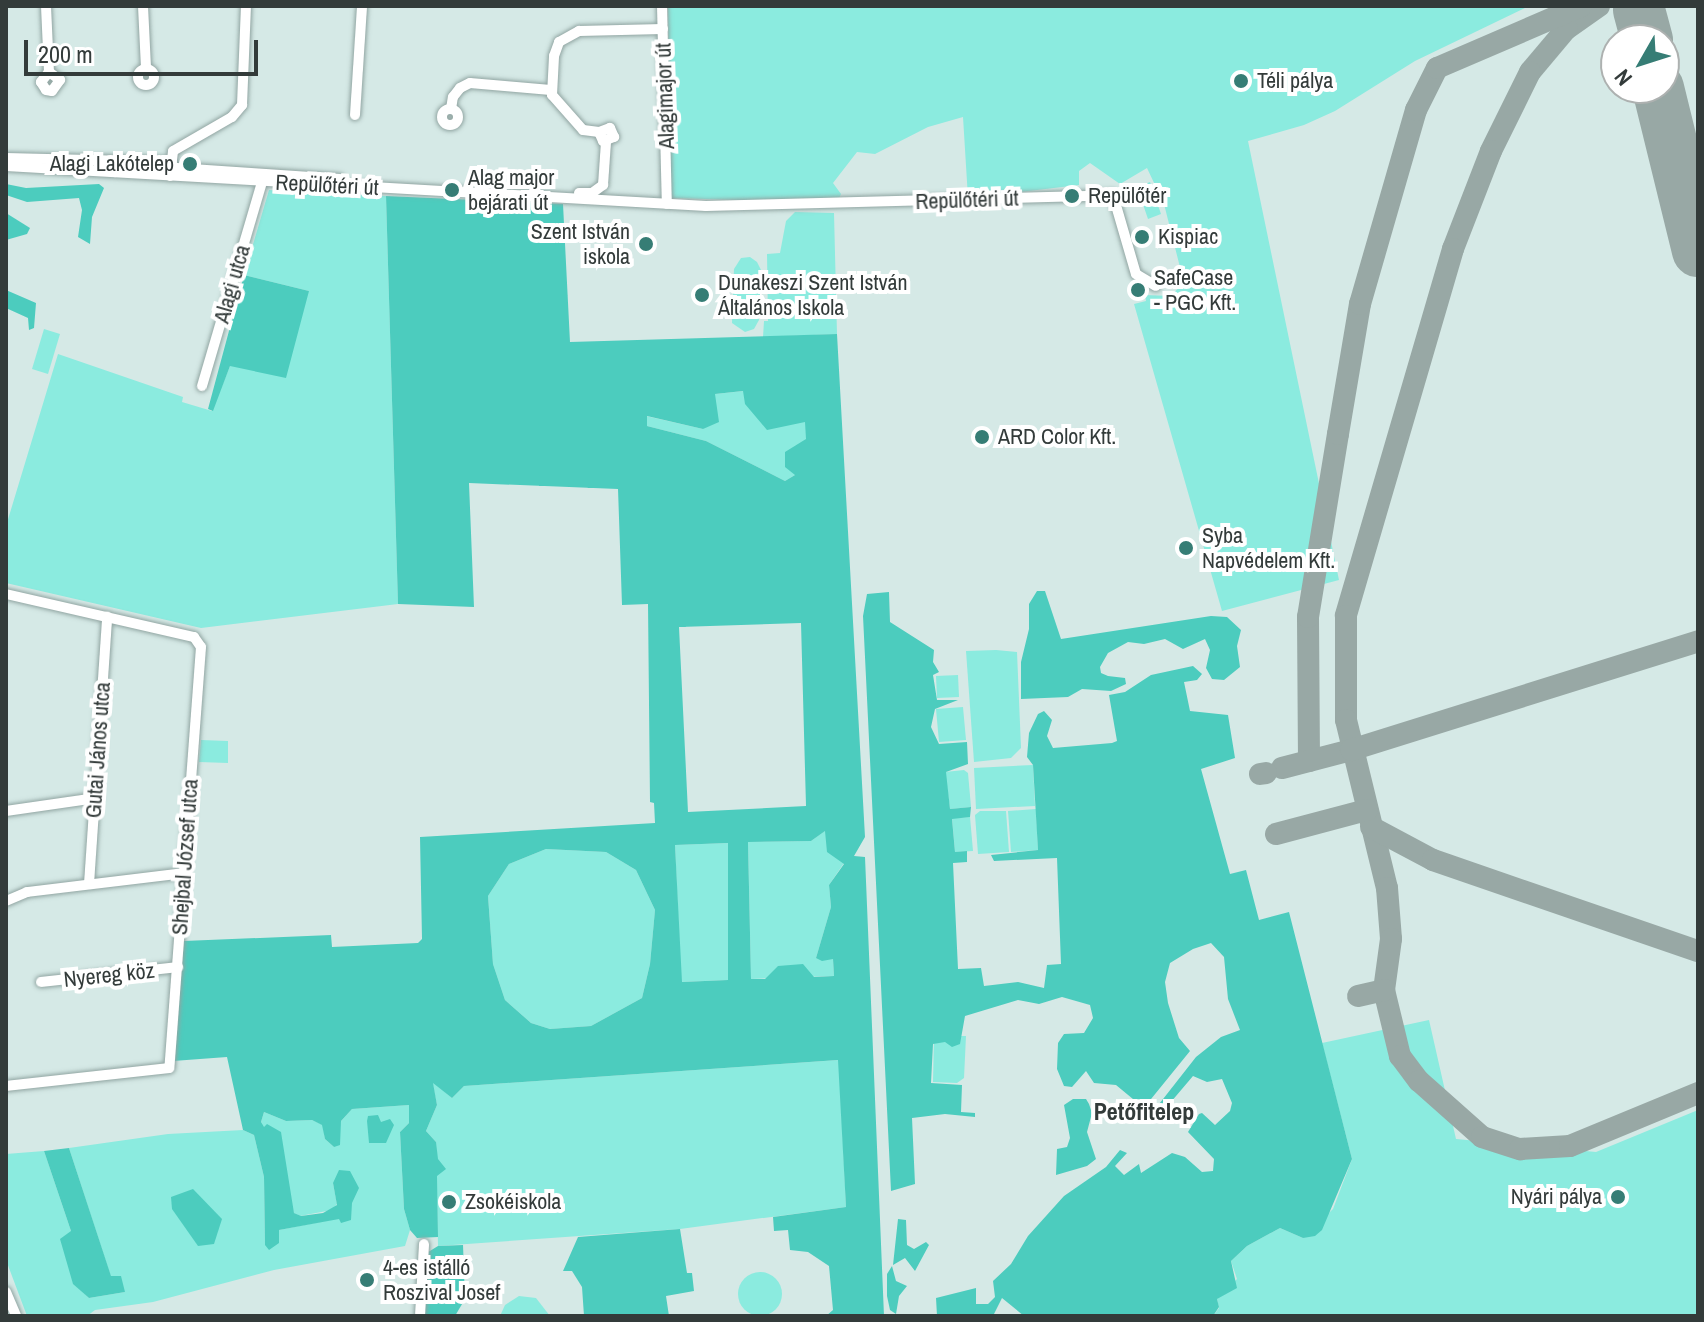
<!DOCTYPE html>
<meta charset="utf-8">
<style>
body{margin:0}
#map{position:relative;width:1704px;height:1322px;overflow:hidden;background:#d5e9e6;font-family:"Archivo Narrow",sans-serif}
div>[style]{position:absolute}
.green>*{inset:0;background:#8bebdf}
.round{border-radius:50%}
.forest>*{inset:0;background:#4cccbe}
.taxiway>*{height:22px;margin:-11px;padding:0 11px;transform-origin:11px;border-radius:11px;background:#98a8a5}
.runway>*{height:52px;margin:-26px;padding:0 26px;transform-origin:26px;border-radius:26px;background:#98a8a5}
.roads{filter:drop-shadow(0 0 2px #91a5a2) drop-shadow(0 0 2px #91a5a2)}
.minor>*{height:10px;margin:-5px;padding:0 5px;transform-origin:5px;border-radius:5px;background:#fff}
.minor>.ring{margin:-5px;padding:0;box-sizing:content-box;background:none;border:10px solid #fff;border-radius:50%}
.dots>*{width:22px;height:22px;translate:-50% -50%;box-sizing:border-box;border:4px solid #fff;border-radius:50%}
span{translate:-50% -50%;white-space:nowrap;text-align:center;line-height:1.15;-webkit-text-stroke:8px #fff;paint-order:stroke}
.poi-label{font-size:22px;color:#333b3a}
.left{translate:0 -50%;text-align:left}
.right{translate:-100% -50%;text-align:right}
.street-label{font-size:22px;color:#333b3a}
.neighbourhood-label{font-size:24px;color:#333b3a;font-weight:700}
.frame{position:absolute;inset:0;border:8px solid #333b3a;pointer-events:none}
.north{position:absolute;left:1600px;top:24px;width:80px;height:80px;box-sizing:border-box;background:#fff;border:2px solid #adb1b0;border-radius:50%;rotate:231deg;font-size:22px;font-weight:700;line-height:32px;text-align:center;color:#333b3a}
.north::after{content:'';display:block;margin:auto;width:28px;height:36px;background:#367d75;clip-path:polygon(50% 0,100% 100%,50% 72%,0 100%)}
.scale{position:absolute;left:24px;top:40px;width:234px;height:36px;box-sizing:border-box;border:4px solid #333b3a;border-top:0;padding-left:10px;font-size:24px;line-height:28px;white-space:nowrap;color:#333b3a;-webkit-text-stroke:6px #fff;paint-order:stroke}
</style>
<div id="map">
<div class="green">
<i style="clip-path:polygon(668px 6px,1529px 6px,1415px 61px,1335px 111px,1304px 125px,1248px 141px,1339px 580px,1222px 611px,1134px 304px,1146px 301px,1145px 295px,1170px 296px,1184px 283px,1164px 204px,1147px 168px,1120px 184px,1090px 163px,1079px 171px,1079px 185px,968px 198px,963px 117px,928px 127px,875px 154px,857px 152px,833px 183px,841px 194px,837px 203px,671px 198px)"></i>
<i style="clip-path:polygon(1150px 182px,1161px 214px,1148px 219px,1137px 187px)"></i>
<i style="clip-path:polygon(269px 190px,386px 196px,398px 604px,201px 628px,6px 583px,6px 526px,58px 354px,183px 397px,182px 402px,212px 411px,230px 366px,309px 291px,244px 275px)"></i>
<i style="clip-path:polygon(795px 212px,834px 213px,837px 334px,763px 337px,764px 321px,768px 321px,767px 254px,780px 253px,786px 221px)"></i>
<i style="clip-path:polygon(750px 257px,757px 262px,761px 270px,759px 320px,754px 329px,745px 332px,732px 323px,734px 269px,741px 258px)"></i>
<i style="clip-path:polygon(44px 329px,60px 334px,48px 374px,32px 369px)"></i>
<i style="clip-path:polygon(744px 391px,806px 422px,806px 439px,795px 475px,785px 481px,706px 441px,647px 426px,646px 416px,703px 429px,715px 394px)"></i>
<i style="clip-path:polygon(996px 650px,1017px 652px,1021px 748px,1011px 758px,974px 762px,966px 651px)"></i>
<i style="clip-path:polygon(958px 675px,959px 697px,937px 698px,936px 676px)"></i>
<i style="clip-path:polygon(963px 707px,966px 740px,939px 742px,936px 709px)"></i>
<i style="clip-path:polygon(201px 740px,228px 741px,228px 763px,199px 762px)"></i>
<i style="clip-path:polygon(1033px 765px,1035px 806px,976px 809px,974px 768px)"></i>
<i style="clip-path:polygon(964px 770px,968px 773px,971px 807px,950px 809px,945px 772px)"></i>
<i style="clip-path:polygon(1036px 809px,1038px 850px,1011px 852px,1008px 811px)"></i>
<i style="clip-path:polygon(980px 811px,1006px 811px,1009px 852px,978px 854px,975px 815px)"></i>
<i style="clip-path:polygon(970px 817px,973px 851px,955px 852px,952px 818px)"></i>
<i style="clip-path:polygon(826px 830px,844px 863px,829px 885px,831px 907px,816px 958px,833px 959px,834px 976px,751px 979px,748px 842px,811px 841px)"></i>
<i style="clip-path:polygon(729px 843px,728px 980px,681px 982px,675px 845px)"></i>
<i style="clip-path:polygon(546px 849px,606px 852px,636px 870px,655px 910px,650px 964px,642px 998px,591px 1026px,550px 1029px,531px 1023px,505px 1000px,493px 964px,488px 896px,509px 864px)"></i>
<i style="clip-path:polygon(1429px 1020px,1456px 1139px,1596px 1152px,1698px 1110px,1698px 1316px,1213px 1316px,1219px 1308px,1217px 1299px,1237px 1279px,1231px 1261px,1247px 1246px,1280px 1228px,1303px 1238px,1333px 1209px,1352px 1159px,1322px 1043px)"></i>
<i style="clip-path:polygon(934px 1036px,966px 1036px,964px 1078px,957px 1083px,933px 1082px)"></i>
<i style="clip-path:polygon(839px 1060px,846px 1207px,680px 1229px,438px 1246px,436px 1142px,426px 1131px,437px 1105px,432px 1081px,452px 1098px,464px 1086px)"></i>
<i style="clip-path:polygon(409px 1105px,409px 1123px,400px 1132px,404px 1209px,410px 1230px,405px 1246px,274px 1270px,153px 1302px,95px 1310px,87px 1316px,27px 1316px,6px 1260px,6px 1154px,44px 1151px,71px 1231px,73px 1283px,89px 1298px,125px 1292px,111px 1277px,69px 1148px,168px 1134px,243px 1130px,254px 1135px,264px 1177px,265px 1245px,279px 1230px,340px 1218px,358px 1188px,333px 1183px,337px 1204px,332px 1210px,300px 1216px,294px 1213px,261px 1122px,264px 1112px,286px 1121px,312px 1120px,323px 1125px,325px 1139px,334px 1147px,341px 1121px,352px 1109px)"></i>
<i class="round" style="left:738px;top:1272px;width:44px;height:44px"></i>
<i style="clip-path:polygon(519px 1296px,536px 1298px,550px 1316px,500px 1316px,505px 1305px)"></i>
</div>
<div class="forest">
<i style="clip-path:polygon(6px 184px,26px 188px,99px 184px,104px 188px,92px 217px,90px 244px,78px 237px,82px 210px,79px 198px,27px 202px,6px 195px)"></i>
<i style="clip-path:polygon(evenodd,386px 196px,563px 204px,570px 342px,837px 334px,865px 837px,854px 856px,865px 857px,884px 1316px,826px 1316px,833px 1310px,829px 1266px,808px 1252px,790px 1250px,788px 1230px,774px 1231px,773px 1217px,846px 1207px,838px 1060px,464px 1086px,452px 1098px,433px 1083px,437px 1105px,426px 1131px,436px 1142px,438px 1159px,446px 1169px,437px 1176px,438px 1237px,417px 1238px,410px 1230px,404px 1209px,400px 1132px,409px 1123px,409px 1105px,352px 1109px,341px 1121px,340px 1145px,334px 1147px,325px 1139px,322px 1125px,312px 1120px,286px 1121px,264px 1112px,261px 1122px,264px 1127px,267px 1124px,281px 1132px,294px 1213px,301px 1216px,323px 1213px,337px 1205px,333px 1183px,339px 1170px,350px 1171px,359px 1188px,352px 1203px,351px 1220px,341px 1223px,339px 1219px,279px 1230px,279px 1243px,269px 1250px,265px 1245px,264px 1177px,254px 1135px,243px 1130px,227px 1057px,173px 1061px,184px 941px,331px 935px,332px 947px,418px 943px,422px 939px,420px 837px,655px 823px,654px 803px,650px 802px,648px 604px,622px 605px,618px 489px,469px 483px,474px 607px,398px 604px,386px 196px,743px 391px,745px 404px,767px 430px,805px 422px,806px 439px,785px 452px,785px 467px,795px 475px,785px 481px,706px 441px,647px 426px,647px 416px,703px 429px,719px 422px,715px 394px,743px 391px,386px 196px,801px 623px,806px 806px,688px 812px,679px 627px,801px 623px,386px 196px,825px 831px,827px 852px,844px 864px,829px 885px,831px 907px,816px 958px,822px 961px,833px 959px,834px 976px,814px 977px,803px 964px,778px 966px,765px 979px,751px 979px,748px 842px,811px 841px,825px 831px,386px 196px,728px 843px,728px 980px,682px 982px,675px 845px,728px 843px,386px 196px,546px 849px,606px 852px,636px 870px,655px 910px,650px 964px,642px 998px,591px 1026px,550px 1029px,531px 1023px,505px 1000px,493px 964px,488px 896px,509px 864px,546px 849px)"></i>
<i style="clip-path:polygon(6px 213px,30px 228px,27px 234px,6px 240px)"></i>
<i style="clip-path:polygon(244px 275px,309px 291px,286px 378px,230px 366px,213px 411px,208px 409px)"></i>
<i style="clip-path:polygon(6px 290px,36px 303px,34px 328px,29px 330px,28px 318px,6px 308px)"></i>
<i style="clip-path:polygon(1037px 591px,1045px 591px,1061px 639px,1211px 616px,1227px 617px,1241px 630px,1237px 646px,1240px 667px,1224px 680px,1212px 679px,1206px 668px,1210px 650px,1205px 639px,1183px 649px,1165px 639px,1144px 644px,1128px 642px,1108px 653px,1100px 667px,1101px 673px,1108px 676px,1125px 678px,1126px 684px,1111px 691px,1082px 689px,1068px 697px,1021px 699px,1021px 662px,1029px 629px,1029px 604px)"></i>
<i style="clip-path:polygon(889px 592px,890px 622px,934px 650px,933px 662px,939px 672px,933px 675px,937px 700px,958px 700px,935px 709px,931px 727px,939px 744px,967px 742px,968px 764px,946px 772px,950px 809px,971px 807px,970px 817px,952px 819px,955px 852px,967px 851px,967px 862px,953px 863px,958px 969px,981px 968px,984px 986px,1018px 982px,1044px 988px,1047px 965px,1061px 964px,1057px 858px,994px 861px,991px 855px,1038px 850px,1033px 765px,1027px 757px,1029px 733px,1038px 714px,1044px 711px,1052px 720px,1047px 736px,1053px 748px,1112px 743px,1117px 741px,1109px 695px,1125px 692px,1151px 675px,1193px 666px,1202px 674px,1197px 680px,1184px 682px,1190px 711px,1228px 715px,1235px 758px,1201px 769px,1230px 874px,1246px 870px,1259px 920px,1289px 912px,1352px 1159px,1322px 1230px,1315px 1236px,1303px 1238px,1280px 1228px,1247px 1246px,1231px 1261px,1237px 1288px,1217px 1299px,1219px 1307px,1213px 1316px,1024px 1316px,1002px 1298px,993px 1316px,937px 1316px,936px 1298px,976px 1288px,976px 1304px,988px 1304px,995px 1297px,993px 1281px,1011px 1264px,1028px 1236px,1064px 1196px,1106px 1167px,1120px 1150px,1127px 1153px,1115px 1166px,1124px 1175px,1139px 1164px,1141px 1173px,1172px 1153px,1185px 1157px,1202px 1172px,1213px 1171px,1214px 1159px,1188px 1132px,1199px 1114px,1202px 1113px,1215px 1125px,1230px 1111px,1232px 1103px,1222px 1079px,1207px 1082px,1193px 1076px,1165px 1109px,1158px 1114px,1156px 1108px,1196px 1057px,1221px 1037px,1240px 1030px,1228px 999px,1224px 957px,1211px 943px,1193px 949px,1170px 963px,1165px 982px,1168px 1003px,1179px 1038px,1190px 1051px,1147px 1104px,1139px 1104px,1116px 1085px,1094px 1083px,1086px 1071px,1072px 1087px,1064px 1086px,1057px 1069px,1058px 1043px,1064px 1034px,1084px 1033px,1093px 1018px,1090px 1005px,1062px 997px,1039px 1004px,1018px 1000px,965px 1016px,960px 1044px,952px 1047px,945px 1042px,933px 1044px,931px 1083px,962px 1085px,961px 1112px,975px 1113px,975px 1117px,945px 1114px,912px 1118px,915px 1184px,891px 1191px,863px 616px,867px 594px)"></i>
<i style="clip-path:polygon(1073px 1099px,1086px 1099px,1089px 1104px,1092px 1113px,1087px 1132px,1096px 1159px,1087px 1166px,1056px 1175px,1057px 1149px,1067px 1147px,1070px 1138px,1064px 1105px)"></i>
<i style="clip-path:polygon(378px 1115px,381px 1122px,390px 1119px,394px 1125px,386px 1143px,369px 1143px,367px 1121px,368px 1116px)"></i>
<i style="clip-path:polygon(69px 1148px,111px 1276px,121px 1276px,125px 1292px,89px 1298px,73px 1284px,60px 1239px,71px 1231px,44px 1151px)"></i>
<i style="clip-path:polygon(193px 1189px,222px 1219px,214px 1244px,198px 1246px,172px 1209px,171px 1197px)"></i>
<i style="clip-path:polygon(898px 1219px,906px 1220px,907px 1245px,914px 1249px,926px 1242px,929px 1245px,915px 1271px,905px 1258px,893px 1265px)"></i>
<i style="clip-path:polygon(680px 1229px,687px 1273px,692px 1273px,694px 1291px,666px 1296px,669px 1316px,584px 1316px,582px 1287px,572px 1271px,563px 1271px,578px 1237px)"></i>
<i style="clip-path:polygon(463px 1245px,465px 1299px,455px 1316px,422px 1316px,425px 1254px,438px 1246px)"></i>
<i style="clip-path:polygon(892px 1266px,896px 1281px,907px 1286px,899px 1296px,896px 1314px,890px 1310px,887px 1296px,887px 1274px)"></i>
</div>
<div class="taxiway">
<i style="left:1599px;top:6px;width:39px;rotate:145deg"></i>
<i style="left:1567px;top:28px;width:57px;rotate:130.1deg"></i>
<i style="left:1530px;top:72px;width:88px;rotate:116.3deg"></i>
<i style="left:1491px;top:151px;width:105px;rotate:111.2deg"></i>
<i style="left:1453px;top:249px;width:382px;rotate:106.3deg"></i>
<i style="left:1346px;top:616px;width:104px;rotate:90deg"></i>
<i style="left:1346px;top:720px;width:173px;rotate:76.3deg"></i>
<i style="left:1387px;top:888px;width:51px;rotate:85.5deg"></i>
<i style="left:1391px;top:939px;width:51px;rotate:97.8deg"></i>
<i style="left:1384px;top:990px;width:68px;rotate:76.4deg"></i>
<i style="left:1400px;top:1056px;width:31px;rotate:53deg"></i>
<i style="left:1419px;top:1081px;width:84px;rotate:41.6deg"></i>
<i style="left:1482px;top:1137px;width:40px;rotate:18deg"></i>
<i style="left:1520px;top:1149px;width:50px;rotate:-3.4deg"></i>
<i style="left:1570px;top:1146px;width:139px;rotate:-22.5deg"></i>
<i style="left:1638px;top:6px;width:6px;rotate:72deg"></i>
<i style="left:1309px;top:761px;width:144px;rotate:-90.4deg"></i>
<i style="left:1308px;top:617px;width:185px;rotate:-80.7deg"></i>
<i style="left:1338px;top:434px;width:132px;rotate:-80.4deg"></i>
<i style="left:1360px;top:304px;width:202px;rotate:-73.9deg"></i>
<i style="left:1416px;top:110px;width:47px;rotate:-63.4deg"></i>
<i style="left:1437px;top:68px;width:157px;rotate:-23.3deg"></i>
<i style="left:1282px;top:768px;width:71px;rotate:-14.6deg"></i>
<i style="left:1351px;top:750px;width:364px;rotate:-17.4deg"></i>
<i style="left:1260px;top:774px;width:6px;rotate:-9deg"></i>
<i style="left:1371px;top:827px;width:70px;rotate:28deg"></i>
<i style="left:1433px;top:860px;width:280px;rotate:19deg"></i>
<i style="left:1276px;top:834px;width:94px;rotate:-14.8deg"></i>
<i style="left:1358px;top:996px;width:27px;rotate:-13deg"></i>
</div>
<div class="runway">
<i style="left:1639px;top:10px;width:31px;rotate:75deg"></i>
<i style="left:1658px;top:88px;width:168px;rotate:76.2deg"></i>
</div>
<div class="roads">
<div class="minor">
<i style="left:46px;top:6px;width:66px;rotate:87.4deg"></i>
<i style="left:49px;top:72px;width:13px;rotate:129deg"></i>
<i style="left:41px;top:82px;width:9px;rotate:58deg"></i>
<i style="left:46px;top:90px;width:6px;rotate:9deg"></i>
<i style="left:52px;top:91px;width:14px;rotate:-54deg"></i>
<i style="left:60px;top:80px;width:14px;rotate:-144deg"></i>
<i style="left:143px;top:6px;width:62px;rotate:87.2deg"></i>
<i style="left:662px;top:6px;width:198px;rotate:88.6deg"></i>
<i class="ring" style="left:138px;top:69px;width:6px;height:6px"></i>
<i class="ring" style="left:442px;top:109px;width:6px;height:6px"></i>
<i style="left:451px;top:109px;width:12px;rotate:-81deg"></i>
<i style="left:453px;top:97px;width:11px;rotate:-52deg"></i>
<i style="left:460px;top:88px;width:11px;rotate:-27deg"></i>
<i style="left:470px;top:83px;width:81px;rotate:4.9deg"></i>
<i style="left:355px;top:115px;width:109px;rotate:-86.3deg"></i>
<i style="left:599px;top:132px;width:10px;rotate:66deg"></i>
<i style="left:603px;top:141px;width:12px;rotate:-20deg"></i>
<i style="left:614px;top:137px;width:10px;rotate:-114deg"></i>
<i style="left:610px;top:128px;width:12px;rotate:160deg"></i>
<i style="left:599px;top:132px;width:16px;rotate:-173deg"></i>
<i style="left:583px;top:130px;width:47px;rotate:-131.5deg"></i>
<i style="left:552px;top:95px;width:39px;rotate:-87deg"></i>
<i style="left:554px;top:56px;width:15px;rotate:-70deg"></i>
<i style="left:559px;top:42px;width:23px;rotate:-29deg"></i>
<i style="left:579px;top:31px;width:84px;rotate:-1.4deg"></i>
<i style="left:6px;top:158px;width:165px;rotate:1.4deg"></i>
<i style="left:6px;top:166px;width:701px;rotate:3.27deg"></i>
<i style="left:706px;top:206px;width:407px;rotate:-1.5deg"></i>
<i style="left:1113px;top:195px;width:82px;rotate:73.8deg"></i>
<i style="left:1136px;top:274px;width:23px;rotate:31deg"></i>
<i style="left:177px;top:168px;width:163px;rotate:3.9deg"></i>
<i style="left:170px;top:176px;width:25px;rotate:-83deg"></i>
<i style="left:173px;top:151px;width:68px;rotate:-30deg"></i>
<i style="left:232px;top:117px;width:16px;rotate:-50deg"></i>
<i style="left:242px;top:105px;width:99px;rotate:-87.7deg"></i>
<i style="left:579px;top:193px;width:13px"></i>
<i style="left:592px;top:193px;width:14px;rotate:-36deg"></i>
<i style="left:603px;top:185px;width:43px;rotate:-86deg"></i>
<i style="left:202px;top:386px;width:213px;rotate:-73.6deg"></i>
<i style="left:6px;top:594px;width:193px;rotate:12.9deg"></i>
<i style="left:194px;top:637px;width:12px;rotate:55deg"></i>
<i style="left:201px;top:647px;width:422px;rotate:94.3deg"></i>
<i style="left:169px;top:1068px;width:164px;rotate:173.7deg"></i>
<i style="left:6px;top:811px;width:91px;rotate:-8.2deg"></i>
<i style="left:89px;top:884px;width:268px;rotate:-86.1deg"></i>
<i style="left:6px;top:901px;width:23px;rotate:-23deg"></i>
<i style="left:27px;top:892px;width:158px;rotate:-6.9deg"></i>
<i style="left:41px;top:982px;width:138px;rotate:-6.2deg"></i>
<i style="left:6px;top:1292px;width:26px;rotate:67deg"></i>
<i style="left:420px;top:1316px;width:72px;rotate:-86.8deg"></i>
</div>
</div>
<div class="dots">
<i style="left:1241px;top:81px;background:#367d75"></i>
<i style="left:190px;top:164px;background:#367d75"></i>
<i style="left:452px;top:190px;background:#367d75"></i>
<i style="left:1072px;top:196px;background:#367d75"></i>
<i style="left:1142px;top:237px;background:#367d75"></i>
<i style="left:646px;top:244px;background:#367d75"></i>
<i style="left:1138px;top:290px;background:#367d75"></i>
<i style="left:702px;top:295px;background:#367d75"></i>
<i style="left:982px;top:437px;background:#367d75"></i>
<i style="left:1186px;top:548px;background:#367d75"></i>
<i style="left:1618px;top:1197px;background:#367d75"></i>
<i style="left:449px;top:1202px;background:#367d75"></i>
<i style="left:367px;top:1280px;background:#367d75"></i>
</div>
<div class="poi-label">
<span class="left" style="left:1257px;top:81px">Téli pálya</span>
<span class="right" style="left:174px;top:164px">Alagi Lakótelep</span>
<span class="left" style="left:468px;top:190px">Alag major<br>bejárati út</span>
<span class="left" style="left:1088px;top:196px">Repülőtér</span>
<span class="right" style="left:630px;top:244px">Szent István<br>iskola</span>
<span class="left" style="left:1158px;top:237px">Kispiac</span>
<span class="left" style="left:1154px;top:290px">SafeCase<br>- PGC Kft.</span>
<span class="left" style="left:718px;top:295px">Dunakeszi Szent István<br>Általános Iskola</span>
<span class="left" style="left:998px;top:437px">ARD Color Kft.</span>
<span class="left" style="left:1202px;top:548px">Syba<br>Napvédelem Kft.</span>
<span class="right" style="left:1602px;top:1197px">Nyári pálya</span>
<span class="left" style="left:465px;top:1202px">Zsokéiskola</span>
<span class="left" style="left:383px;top:1280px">4-es istálló<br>Roszival Josef</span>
</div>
<div class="street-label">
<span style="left:665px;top:96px;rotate:-92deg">Alagimajor út</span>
<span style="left:327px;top:185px;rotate:3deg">Repülőtéri út</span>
<span style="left:967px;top:200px;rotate:-2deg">Repülőtéri út</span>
<span style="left:232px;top:284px;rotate:-74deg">Alagi utca</span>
<span style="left:98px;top:750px;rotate:-86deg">Gutai János utca</span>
<span style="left:185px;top:857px;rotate:-86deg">Shejbal József utca</span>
<span style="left:109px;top:975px;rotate:-6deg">Nyereg köz</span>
</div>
<div class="neighbourhood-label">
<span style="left:1144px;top:1112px">Petőfitelep</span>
</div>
<div class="frame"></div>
<div class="north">N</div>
<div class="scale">200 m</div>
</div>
